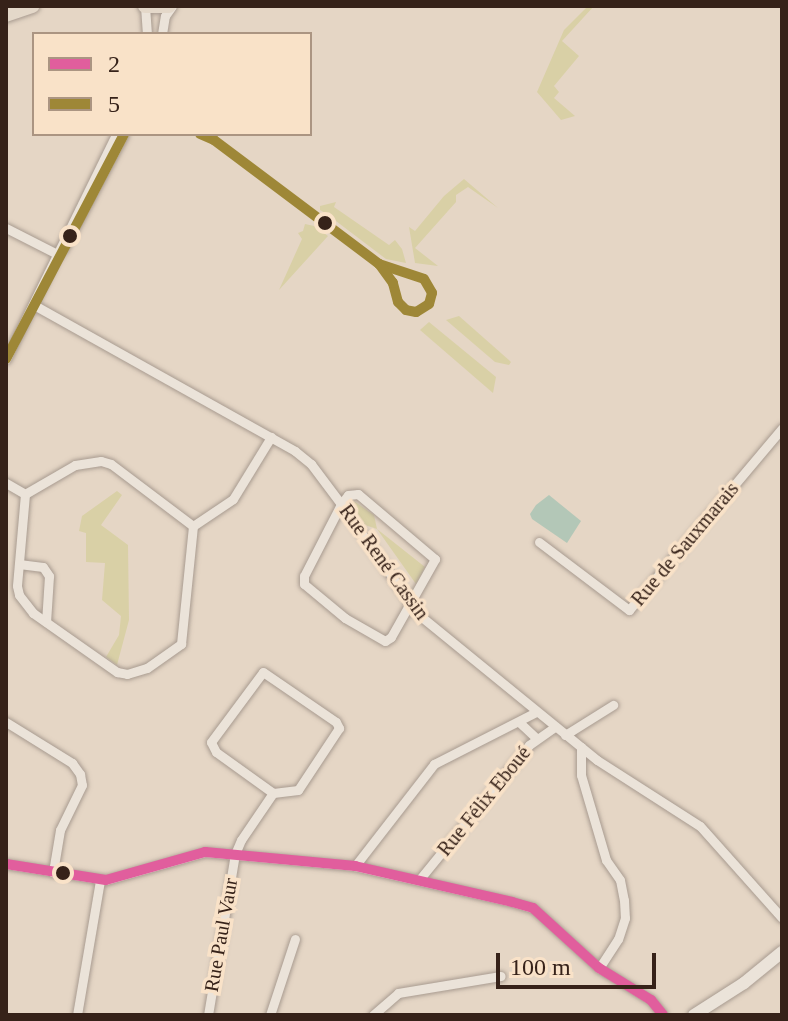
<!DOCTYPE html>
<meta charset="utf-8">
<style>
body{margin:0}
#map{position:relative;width:788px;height:1021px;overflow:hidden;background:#e5d6c5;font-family:Georgia,serif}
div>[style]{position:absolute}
.green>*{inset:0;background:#d9d0a6}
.water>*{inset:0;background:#b3c7b7}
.roads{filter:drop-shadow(0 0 2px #a89b90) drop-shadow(0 0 2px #a89b90)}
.street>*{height:9px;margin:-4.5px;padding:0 4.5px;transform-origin:4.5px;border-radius:4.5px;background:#ebe3d9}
.secondary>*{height:12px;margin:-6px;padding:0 6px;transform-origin:6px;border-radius:6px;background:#ebe3d9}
.primary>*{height:14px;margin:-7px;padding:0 7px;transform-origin:7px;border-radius:7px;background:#e4d8c9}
.bus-1>*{height:10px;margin:-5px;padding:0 5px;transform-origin:5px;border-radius:5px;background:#e15e9d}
.bus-2>*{height:10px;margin:-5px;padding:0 5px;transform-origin:5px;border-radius:5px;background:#9e8737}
.dots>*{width:22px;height:22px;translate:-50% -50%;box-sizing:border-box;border:4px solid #f9e2c8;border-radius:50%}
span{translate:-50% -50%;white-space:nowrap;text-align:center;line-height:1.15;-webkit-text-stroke:7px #f9e2c8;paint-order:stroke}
.street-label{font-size:20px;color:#362219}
.frame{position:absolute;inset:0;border:8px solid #362219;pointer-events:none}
.legend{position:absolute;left:32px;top:32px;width:280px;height:104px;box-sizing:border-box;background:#f9e2c8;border:2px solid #ab9582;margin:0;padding:10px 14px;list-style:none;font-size:24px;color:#362219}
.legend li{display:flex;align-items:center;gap:16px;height:40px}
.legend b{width:40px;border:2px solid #ab9582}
.scale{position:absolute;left:496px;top:953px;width:160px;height:36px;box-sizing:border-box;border:4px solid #362219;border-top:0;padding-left:10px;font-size:24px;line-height:28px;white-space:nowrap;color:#362219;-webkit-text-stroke:6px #f9e2c8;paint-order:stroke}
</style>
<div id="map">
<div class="green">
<i style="clip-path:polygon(588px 6px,594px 6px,562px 41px,579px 56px,554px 86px,559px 92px,554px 98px,575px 116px,561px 120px,537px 92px,564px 30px)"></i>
<i style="clip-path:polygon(464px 179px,498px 208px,468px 187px,456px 195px,456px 202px,415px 248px,438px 266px,415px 263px,409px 227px,415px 231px,444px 196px)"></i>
<i style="clip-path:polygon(336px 202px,334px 207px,389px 245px,395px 240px,402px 249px,406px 263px,386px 259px,332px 218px,329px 212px,327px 214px,320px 210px,320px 206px)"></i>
<i style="clip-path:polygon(305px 224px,314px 226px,328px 236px,279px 290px,302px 239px,298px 233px,303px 231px)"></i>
<i style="clip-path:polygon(459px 316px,511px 362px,509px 365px,495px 362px,446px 320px)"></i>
<i style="clip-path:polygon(429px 322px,496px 377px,493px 393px,420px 330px)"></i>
<i style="clip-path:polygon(117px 491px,122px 495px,101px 525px,128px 545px,129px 620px,117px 665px,106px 657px,119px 635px,121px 616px,102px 600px,105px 563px,86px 562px,86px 533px,79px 531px,82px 516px)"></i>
<i style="clip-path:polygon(351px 499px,374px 515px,377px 529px,425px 567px,416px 584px,377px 529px,365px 525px,349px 503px)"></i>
</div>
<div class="water">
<i style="clip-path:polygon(549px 495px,581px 521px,567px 543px,532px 519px,530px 514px,536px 505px)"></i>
</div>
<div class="roads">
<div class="street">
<i style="left:145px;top:6px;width:28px;rotate:86deg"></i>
<i style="left:162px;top:34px;width:18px;rotate:-81deg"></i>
<i style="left:165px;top:16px;width:12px;rotate:-55deg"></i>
<i style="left:6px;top:228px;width:59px;rotate:27deg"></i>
<i style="left:63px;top:249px;width:130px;rotate:-62.1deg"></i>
<i style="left:34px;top:305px;width:299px;rotate:29.2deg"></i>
<i style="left:295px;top:451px;width:21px;rotate:39deg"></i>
<i style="left:311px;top:464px;width:50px;rotate:53.1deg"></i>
<i style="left:341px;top:504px;width:134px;rotate:55deg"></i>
<i style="left:418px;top:614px;width:231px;rotate:39.2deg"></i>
<i style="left:597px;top:760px;width:122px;rotate:32.7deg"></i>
<i style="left:700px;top:826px;width:123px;rotate:48.3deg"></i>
<i style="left:6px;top:359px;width:250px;rotate:-63.9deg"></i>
<i style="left:6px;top:483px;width:22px;rotate:30deg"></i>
<i style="left:25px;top:494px;width:92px;rotate:95deg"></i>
<i style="left:17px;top:586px;width:9px;rotate:77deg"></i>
<i style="left:19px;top:595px;width:23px;rotate:52deg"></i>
<i style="left:33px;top:613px;width:103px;rotate:35.1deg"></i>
<i style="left:117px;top:672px;width:10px;rotate:11deg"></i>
<i style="left:127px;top:674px;width:21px;rotate:-17deg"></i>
<i style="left:147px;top:668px;width:42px;rotate:-35.2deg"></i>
<i style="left:181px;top:644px;width:119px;rotate:-84.2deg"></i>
<i style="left:25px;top:494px;width:58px;rotate:-30.1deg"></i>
<i style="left:75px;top:465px;width:26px;rotate:-9deg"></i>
<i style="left:101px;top:461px;width:10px;rotate:17deg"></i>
<i style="left:111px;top:464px;width:103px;rotate:37.1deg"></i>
<i style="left:193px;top:526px;width:48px;rotate:-34deg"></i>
<i style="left:233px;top:499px;width:73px;rotate:-58.5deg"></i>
<i style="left:358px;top:494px;width:101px;rotate:40.2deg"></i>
<i style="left:435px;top:559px;width:90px;rotate:119.4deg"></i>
<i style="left:391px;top:637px;width:7px;rotate:146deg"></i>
<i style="left:385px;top:641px;width:46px;rotate:-150.1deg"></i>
<i style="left:345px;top:618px;width:53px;rotate:-140.3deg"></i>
<i style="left:304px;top:584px;width:8px;rotate:-90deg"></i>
<i style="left:304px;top:576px;width:81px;rotate:-62.8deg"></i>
<i style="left:341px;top:504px;width:11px;rotate:-52deg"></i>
<i style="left:348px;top:495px;width:10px;rotate:-6deg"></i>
<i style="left:539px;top:542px;width:113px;rotate:37.1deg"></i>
<i style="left:629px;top:610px;width:238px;rotate:-49.9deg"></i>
<i style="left:19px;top:564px;width:24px;rotate:7deg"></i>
<i style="left:43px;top:567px;width:11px;rotate:56deg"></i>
<i style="left:49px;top:576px;width:46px;rotate:93.7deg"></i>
<i style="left:6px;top:722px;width:78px;rotate:31.8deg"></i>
<i style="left:72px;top:763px;width:14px;rotate:54deg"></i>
<i style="left:80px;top:774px;width:11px;rotate:80deg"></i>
<i style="left:82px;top:785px;width:50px;rotate:116.1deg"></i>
<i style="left:60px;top:830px;width:43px;rotate:99.5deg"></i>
<i style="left:519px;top:722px;width:23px;rotate:43deg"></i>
<i style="left:565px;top:735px;width:57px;rotate:-32deg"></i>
<i style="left:581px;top:747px;width:28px;rotate:90deg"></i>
<i style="left:581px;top:775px;width:89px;rotate:73.6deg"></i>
<i style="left:606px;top:860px;width:24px;rotate:55deg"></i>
<i style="left:620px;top:880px;width:20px;rotate:79deg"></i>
<i style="left:624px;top:900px;width:18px;rotate:87deg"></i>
<i style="left:625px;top:918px;width:22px;rotate:108deg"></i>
<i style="left:618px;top:939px;width:35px;rotate:123deg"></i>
<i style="left:6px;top:864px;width:101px;rotate:9.1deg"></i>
<i style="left:106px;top:880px;width:103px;rotate:-15.8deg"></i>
<i style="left:205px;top:852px;width:151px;rotate:5.3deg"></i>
<i style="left:355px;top:866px;width:161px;rotate:12.9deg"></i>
<i style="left:512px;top:902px;width:22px;rotate:16deg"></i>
<i style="left:533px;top:908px;width:89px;rotate:42.3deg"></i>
<i style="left:599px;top:968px;width:61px;rotate:31.6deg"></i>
<i style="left:651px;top:1000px;width:19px;rotate:51deg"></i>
<i style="left:355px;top:866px;width:129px;rotate:-52.2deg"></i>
<i style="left:434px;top:764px;width:114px;rotate:-27deg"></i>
<i style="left:419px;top:880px;width:174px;rotate:-50.8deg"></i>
<i style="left:529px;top:745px;width:32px;rotate:-35deg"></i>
<i style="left:77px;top:1015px;width:137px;rotate:-80.3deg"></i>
<i style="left:208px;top:1015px;width:163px;rotate:-80.5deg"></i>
<i style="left:235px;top:854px;width:15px;rotate:-67deg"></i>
<i style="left:241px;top:840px;width:57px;rotate:-55.8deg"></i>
<i style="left:273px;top:793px;width:70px;rotate:-144.3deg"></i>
<i style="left:216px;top:752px;width:11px;rotate:-117deg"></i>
<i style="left:211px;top:742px;width:87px;rotate:-53.4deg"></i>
<i style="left:263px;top:672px;width:88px;rotate:34.4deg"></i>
<i style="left:336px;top:722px;width:7px;rotate:63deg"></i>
<i style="left:339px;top:728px;width:74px;rotate:123.5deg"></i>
<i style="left:298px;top:790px;width:25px;rotate:173deg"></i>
<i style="left:270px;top:1015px;width:80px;rotate:-71.8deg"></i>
<i style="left:373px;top:1015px;width:33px;rotate:-41deg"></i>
<i style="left:398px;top:993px;width:104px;rotate:-9.4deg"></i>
</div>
<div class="secondary">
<i style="left:694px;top:1015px;width:59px;rotate:-32.6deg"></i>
<i style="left:744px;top:983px;width:49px;rotate:-39.2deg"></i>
</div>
<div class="primary">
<i style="left:145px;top:6px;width:24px"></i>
<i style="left:6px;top:15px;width:28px;rotate:-19deg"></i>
</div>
</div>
<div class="bus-1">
<i style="left:6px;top:864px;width:101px;rotate:9.1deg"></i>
<i style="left:106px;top:880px;width:103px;rotate:-15.8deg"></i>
<i style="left:205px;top:852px;width:151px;rotate:5.3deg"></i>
<i style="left:355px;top:866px;width:161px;rotate:12.9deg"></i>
<i style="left:512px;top:902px;width:22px;rotate:16deg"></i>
<i style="left:533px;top:908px;width:89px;rotate:42.3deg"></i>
<i style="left:599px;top:968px;width:61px;rotate:31.6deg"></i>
<i style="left:651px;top:1000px;width:19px;rotate:51deg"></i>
</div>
<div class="bus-2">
<i style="left:200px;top:134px;width:15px;rotate:23deg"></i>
<i style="left:214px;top:140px;width:206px;rotate:36.9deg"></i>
<i style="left:379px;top:264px;width:47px;rotate:18.4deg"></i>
<i style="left:424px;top:279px;width:16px;rotate:60deg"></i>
<i style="left:432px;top:293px;width:11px;rotate:105deg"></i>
<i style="left:429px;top:304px;width:15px;rotate:148deg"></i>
<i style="left:416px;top:312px;width:10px;rotate:-169deg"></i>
<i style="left:406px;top:310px;width:11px;rotate:-135deg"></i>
<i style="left:398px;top:302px;width:20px;rotate:-105deg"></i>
<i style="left:393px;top:283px;width:24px;rotate:-126deg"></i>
<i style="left:6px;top:359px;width:254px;rotate:-62.3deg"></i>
</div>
<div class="dots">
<i style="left:325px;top:223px;background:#362219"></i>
<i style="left:70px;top:236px;background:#362219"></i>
<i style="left:63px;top:873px;background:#362219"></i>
</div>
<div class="street-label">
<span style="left:685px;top:544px;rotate:-50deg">Rue de Sauxmarais</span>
<span style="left:384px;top:562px;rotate:54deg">Rue René Cassin</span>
<span style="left:484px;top:801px;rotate:-51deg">Rue Félix Eboué</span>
<span style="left:221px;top:935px;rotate:-80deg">Rue Paul Vaur</span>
</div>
<div class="frame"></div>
<ul class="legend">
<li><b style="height:10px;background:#e15e9d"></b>2</li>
<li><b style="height:10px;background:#9e8737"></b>5</li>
</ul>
<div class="scale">100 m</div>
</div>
